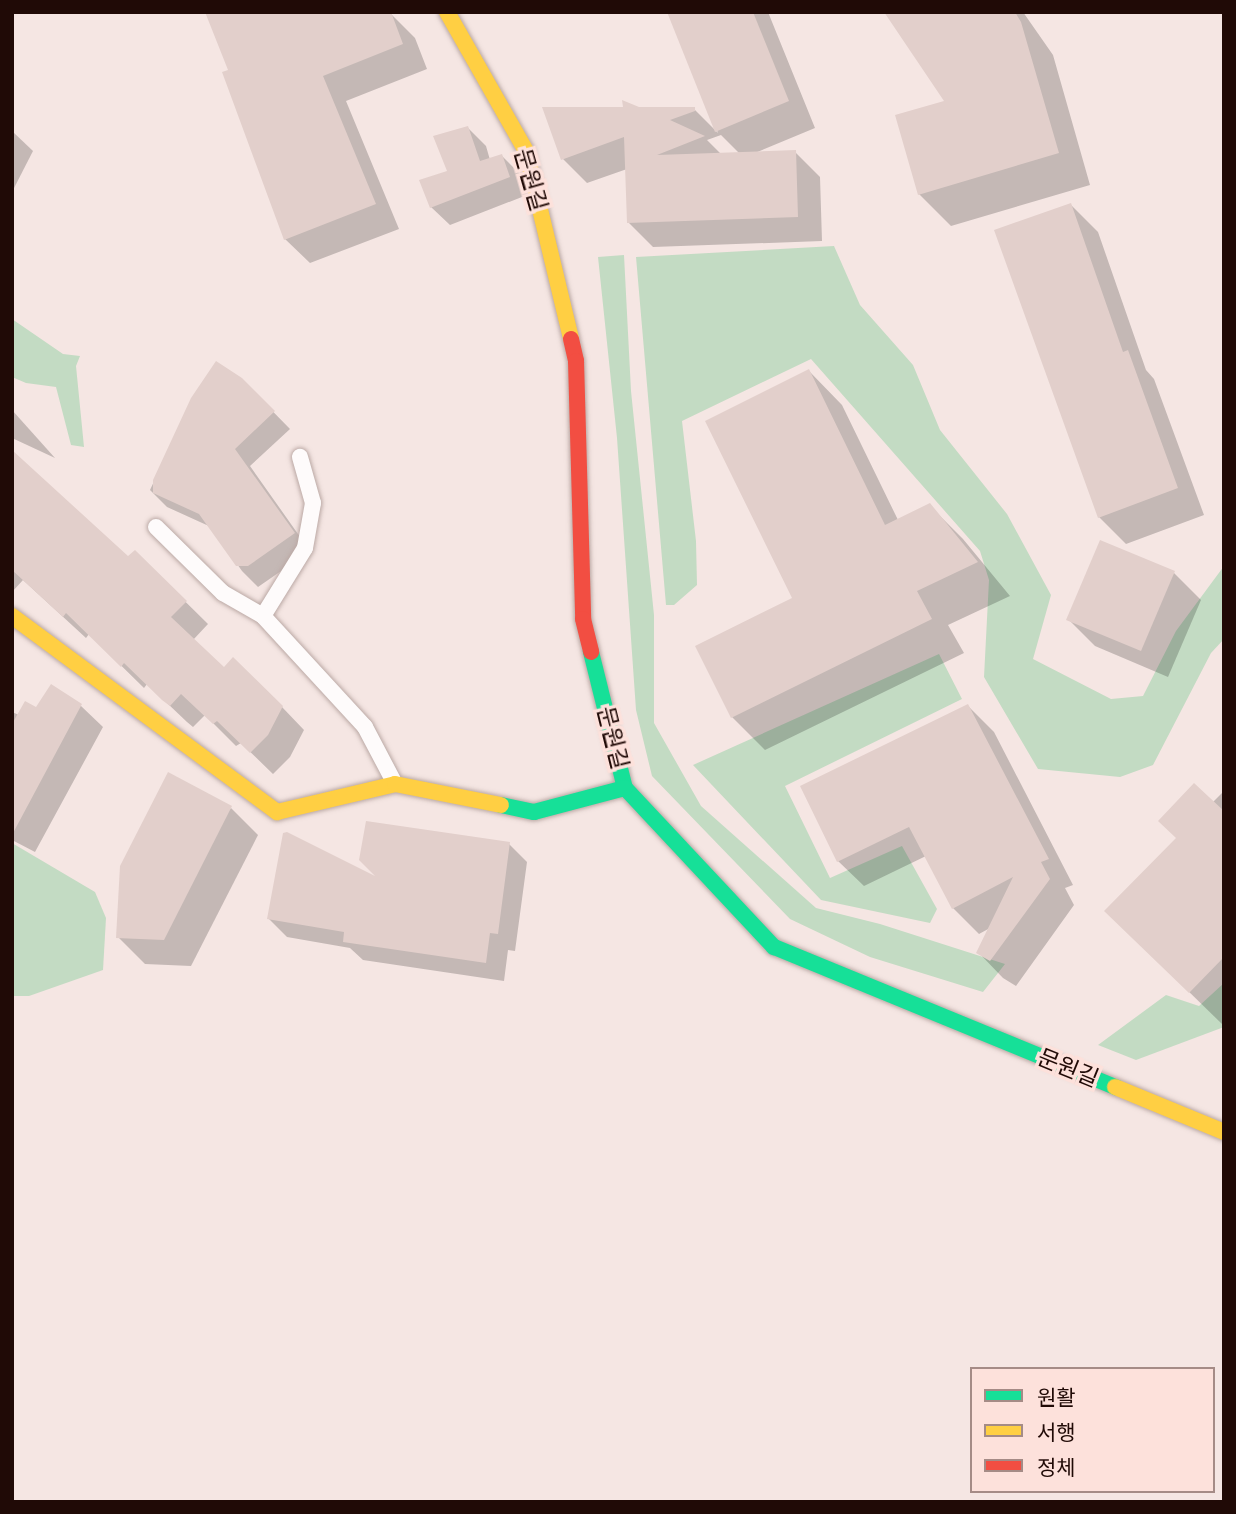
<!DOCTYPE html>
<meta charset="utf-8">
<style>
body{margin:0}
#map{position:relative;width:1236px;height:1514px;overflow:hidden;background:#f5e6e3;font-family:"Fira Sans","Noto Sans KR",sans-serif}
div>[style]{position:absolute}
.green>*{inset:0;background:#c3dbc3}
.shadow>*{inset:0;background:#0003}
.building>*{inset:0;background:#e2cfcb}
.roads{filter:drop-shadow(0 0 2px #bba9a5) drop-shadow(0 0 2px #bba9a5)}
.lane>*{height:16px;margin:-8px;padding:0 8px;transform-origin:8px;border-radius:8px;background:#fefbfb}
.fast>*{height:16px;margin:-8px;padding:0 8px;transform-origin:8px;border-radius:8px;background:#16e098}
.slow>*{height:16px;margin:-8px;padding:0 8px;transform-origin:8px;border-radius:8px;background:#ffcf43}
.jam>*{height:16px;margin:-8px;padding:0 8px;transform-origin:8px;border-radius:8px;background:#f24e42}
span{translate:-50% -50%;white-space:nowrap;text-align:center;line-height:1.15;-webkit-text-stroke:7px #fde1db;paint-order:stroke}
.street-label{font-size:23px;color:#200a06}
.frame{position:absolute;inset:0;border:14px solid #200a06;pointer-events:none}
.legend{position:absolute;left:970px;top:1367px;width:245px;height:126px;box-sizing:border-box;background:#fde1db;border:2px solid #a58b86;margin:0;padding:9px 12px;list-style:none;font-size:21px;color:#200a06}
.legend li{display:flex;align-items:center;gap:14px;height:35px}
.legend b{width:35px;border:2px solid #a58b86}
</style>
<div id="map">
<div class="green">
<i style="clip-path:polygon(834px 246px,860px 305px,913px 365px,940px 430px,1007px 514px,1051px 595px,1033px 659px,1111px 699px,1143px 696px,1176px 631px,1224px 566px,1224px 639px,1211px 653px,1153px 765px,1120px 777px,1038px 769px,984px 677px,989px 580px,980px 551px,811px 359px,682px 421px,696px 541px,697px 585px,674px 605px,666px 605px,636px 257px)"></i>
<i style="clip-path:polygon(624px 255px,631px 391px,654px 615px,654px 723px,701px 806px,816px 908px,880px 924px,1005px 964px,983px 992px,870px 957px,790px 919px,652px 776px,636px 710px,617px 438px,598px 257px)"></i>
<i style="clip-path:polygon(12px 319px,63px 354px,80px 356px,76px 366px,84px 447px,71px 445px,56px 387px,26px 383px,12px 377px)"></i>
<i style="clip-path:polygon(939px 654px,962px 699px,785px 786px,830px 878px,902px 846px,937px 909px,930px 923px,821px 900px,693px 765px)"></i>
<i style="clip-path:polygon(12px 843px,95px 892px,106px 918px,103px 970px,29px 996px,12px 996px)"></i>
<i style="clip-path:polygon(1224px 983px,1224px 1027px,1136px 1060px,1098px 1045px,1166px 995px,1199px 1006px)"></i>
</div>
<div class="shadow">
<i style="clip-path:polygon(evenodd,669px 12px,768px 12px,815px 128px,755px 153px,795px 152px,820px 177px,822px 241px,653px 247px,628px 222px,627px 169px,587px 183px,563px 159px,639px 109px,694px 109px,718px 133px,669px 12px,721px 135px,740px 154px,722px 155px,707px 140px,721px 135px)"></i>
<i style="clip-path:polygon(886px 12px,1023px 12px,1053px 55px,1090px 185px,951px 226px,919px 194px,947px 102px)"></i>
<i style="clip-path:polygon(390px 13px,415px 38px,427px 69px,346px 101px,399px 229px,310px 263px,285px 239px,224px 73px)"></i>
<i style="clip-path:polygon(468px 128px,486px 146px,490px 160px,502px 156px,520px 174px,527px 195px,450px 225px,431px 207px)"></i>
<i style="clip-path:polygon(12px 131px,33px 151px,12px 192px)"></i>
<i style="clip-path:polygon(1071px 205px,1098px 232px,1146px 370px,1154px 379px,1204px 515px,1126px 544px,1099px 517px)"></i>
<i style="clip-path:polygon(809px 371px,842px 405px,898px 520px,929px 505px,963px 539px,1010px 596px,948px 625px,964px 653px,765px 750px,732px 717px,794px 599px)"></i>
<i style="clip-path:polygon(241px 379px,290px 429px,250px 466px,310px 551px,258px 587px,242px 571px,211px 527px,167px 507px,150px 490px,192px 400px)"></i>
<i style="clip-path:polygon(12px 410px,55px 458px,12px 438px)"></i>
<i style="clip-path:polygon(12px 536px,128px 558px,135px 552px,208px 624px,193px 640px,224px 669px,282px 707px,304px 730px,290px 757px,273px 774px,241px 743px,236px 746px,205px 715px,193px 727px,187px 722px,147px 684px,144px 688px,89px 634px,86px 638px,23px 580px,12px 592px)"></i>
<i style="clip-path:polygon(1101px 542px,1174px 573px,1201px 600px,1168px 677px,1095px 646px,1068px 619px)"></i>
<i style="clip-path:polygon(52px 686px,81px 706px,103px 727px,35px 852px,12px 840px,12px 712px,19px 715px,36px 709px)"></i>
<i style="clip-path:polygon(968px 706px,994px 732px,1073px 885px,1065px 888px,1074px 905px,1016px 986px,1003px 978px,978px 952px,990px 928px,979px 934px,953px 908px,926px 856px,864px 886px,838px 861px)"></i>
<i style="clip-path:polygon(1224px 791px,1223px 1025px,1140px 944px,1212px 803px)"></i>
<i style="clip-path:polygon(231px 808px,258px 835px,191px 966px,145px 964px,118px 937px)"></i>
<i style="clip-path:polygon(509px 844px,527px 862px,515px 951px,508px 950px,504px 981px,363px 960px,350px 948px,287px 937px,269px 919px)"></i>
</div>
<div class="building">
<i style="clip-path:polygon(205px 12px,391px 12px,403px 44px,323px 76px,376px 204px,284px 240px,222px 72px,228px 70px)"></i>
<i style="clip-path:polygon(667px 12px,753px 12px,789px 101px,715px 132px)"></i>
<i style="clip-path:polygon(884px 12px,1015px 12px,1021px 22px,1059px 153px,918px 195px,895px 115px,944px 101px)"></i>
<i style="clip-path:polygon(622px 100px,639px 107px,695px 107px,695px 111px,670px 120px,705px 136px,657px 155px,796px 150px,798px 217px,627px 223px,624px 137px,561px 160px,542px 107px,623px 107px)"></i>
<i style="clip-path:polygon(468px 126px,480px 161px,502px 154px,510px 177px,430px 208px,419px 180px,447px 171px,433px 136px)"></i>
<i style="clip-path:polygon(1071px 203px,1123px 352px,1128px 350px,1178px 488px,1098px 518px,994px 230px)"></i>
<i style="clip-path:polygon(216px 361px,242px 378px,275px 411px,235px 449px,295px 533px,248px 566px,236px 566px,199px 514px,153px 493px,153px 480px,191px 398px)"></i>
<i style="clip-path:polygon(809px 369px,885px 525px,930px 503px,978px 562px,917px 591px,932px 619px,731px 718px,695px 646px,792px 598px,705px 421px)"></i>
<i style="clip-path:polygon(12px 450px,128px 556px,135px 550px,187px 601px,171px 617px,224px 667px,233px 657px,283px 706px,268px 735px,250px 753px,217px 721px,213px 724px,181px 694px,170px 706px,162px 700px,124px 663px,121px 667px,66px 613px,63px 617px,12px 570px)"></i>
<i style="clip-path:polygon(1100px 540px,1175px 571px,1141px 651px,1066px 620px)"></i>
<i style="clip-path:polygon(51px 684px,82px 704px,12px 835px,12px 724px,25px 701px,36px 707px)"></i>
<i style="clip-path:polygon(968px 704px,1049px 859px,1041px 862px,1050px 879px,990px 961px,976px 953px,1013px 877px,952px 909px,909px 827px,837px 862px,800px 786px)"></i>
<i style="clip-path:polygon(168px 772px,232px 806px,164px 940px,116px 938px,120px 866px)"></i>
<i style="clip-path:polygon(1194px 783px,1224px 811px,1224px 957px,1189px 993px,1104px 911px,1176px 838px,1158px 821px)"></i>
<i style="clip-path:polygon(366px 821px,510px 842px,498px 934px,490px 933px,486px 963px,343px 942px,344px 932px,267px 919px,283px 833px,287px 832px,375px 876px,359px 860px)"></i>
</div>
<div class="roads">
<div class="lane">
<i style="left:156px;top:527px;width:94px;rotate:44.6deg"></i>
<i style="left:223px;top:593px;width:46px;rotate:29.9deg"></i>
<i style="left:263px;top:616px;width:151px;rotate:47.4deg"></i>
<i style="left:365px;top:727px;width:64px;rotate:62.2deg"></i>
<i style="left:263px;top:616px;width:80px;rotate:-58.3deg"></i>
<i style="left:305px;top:548px;width:46px;rotate:-79.9deg"></i>
<i style="left:313px;top:503px;width:48px;rotate:-105.8deg"></i>
</div>
<div class="fast">
<i style="left:591px;top:652px;width:140px;rotate:76deg"></i>
<i style="left:625px;top:788px;width:218px;rotate:46.9deg"></i>
<i style="left:774px;top:947px;width:369px;rotate:22.3deg"></i>
<i style="left:501px;top:805px;width:34px;rotate:12deg"></i>
<i style="left:534px;top:812px;width:94px;rotate:-14.8deg"></i>
</div>
<div class="slow">
<i style="left:447px;top:12px;width:160px;rotate:60.4deg"></i>
<i style="left:526px;top:151px;width:193px;rotate:76.5deg"></i>
<i style="left:12px;top:616px;width:330px;rotate:36.5deg"></i>
<i style="left:277px;top:812px;width:121px;rotate:-13.3deg"></i>
<i style="left:395px;top:784px;width:108px;rotate:11.2deg"></i>
<i style="left:1115px;top:1087px;width:118px;rotate:22.4deg"></i>
</div>
<div class="jam">
<i style="left:571px;top:339px;width:23px;rotate:77deg"></i>
<i style="left:576px;top:361px;width:258px;rotate:88.4deg"></i>
<i style="left:583px;top:619px;width:34px;rotate:76deg"></i>
</div>
</div>
<div class="street-label">
<span style="left:531px;top:180px;rotate:74deg">문원길</span>
<span style="left:613px;top:738px;rotate:76deg">문원길</span>
<span style="left:1068px;top:1068px;rotate:22deg">문원길</span>
</div>
<div class="frame"></div>
<ul class="legend">
<li><b style="height:9px;background:#16e098"></b>원활</li>
<li><b style="height:9px;background:#ffcf43"></b>서행</li>
<li><b style="height:9px;background:#f24e42"></b>정체</li>
</ul>
</div>
